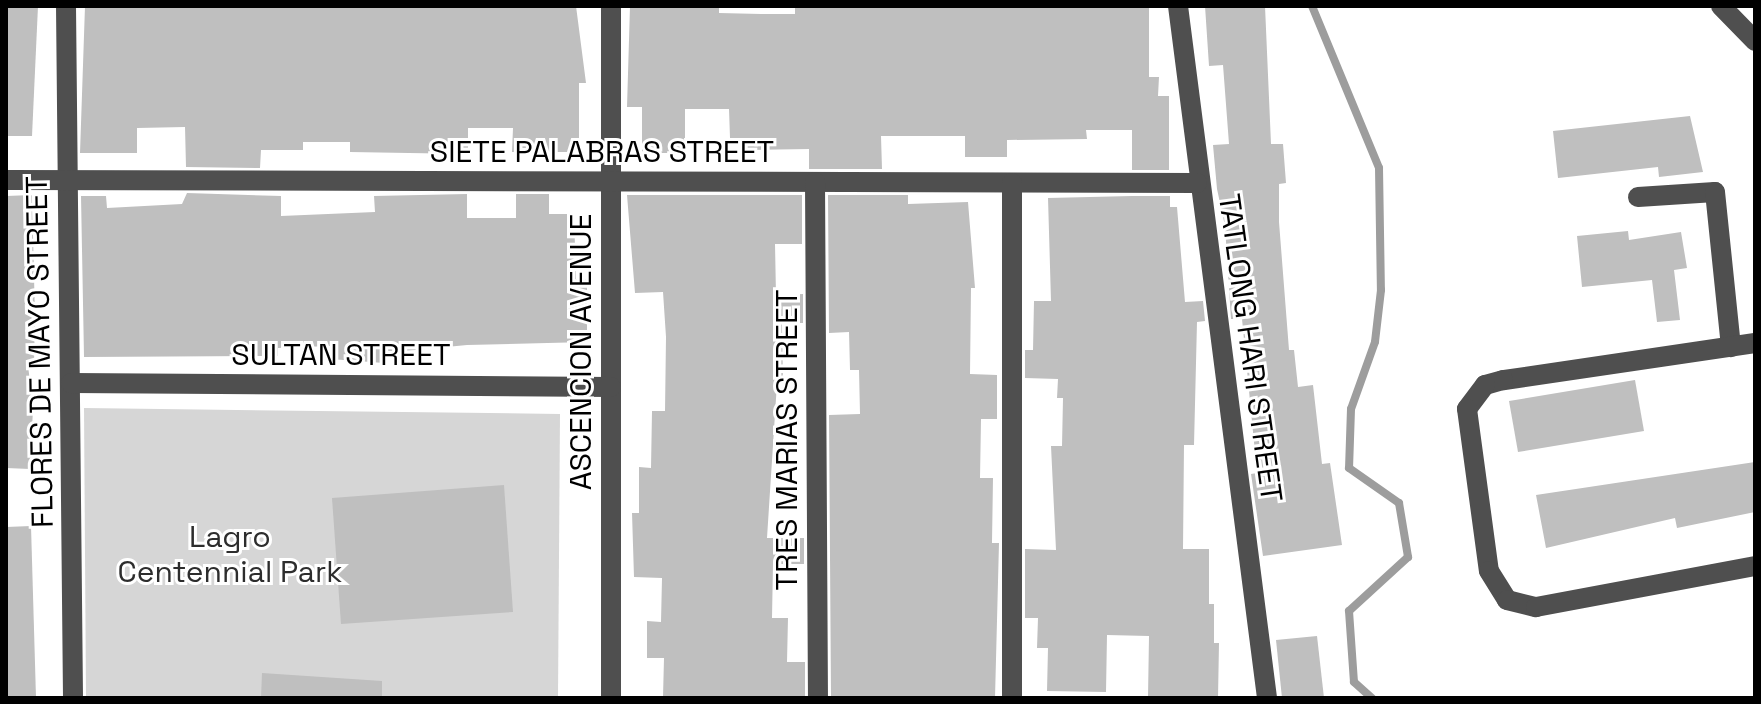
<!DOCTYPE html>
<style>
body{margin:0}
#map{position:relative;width:1761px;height:704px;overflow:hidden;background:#fff;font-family:"Space Grotesk",sans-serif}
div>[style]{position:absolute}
.green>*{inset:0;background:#d6d6d6}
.stream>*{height:8px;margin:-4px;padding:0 4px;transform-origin:4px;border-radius:4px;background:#9d9d9d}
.building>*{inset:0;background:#bfbfbf}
.minor>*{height:20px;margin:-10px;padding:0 10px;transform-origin:10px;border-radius:10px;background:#4f4f4f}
span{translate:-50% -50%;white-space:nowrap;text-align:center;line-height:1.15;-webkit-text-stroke:6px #fff;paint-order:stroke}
.street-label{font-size:30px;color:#000}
.park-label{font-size:30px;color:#2d2d2d}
.frame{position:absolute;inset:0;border:8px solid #000;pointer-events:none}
</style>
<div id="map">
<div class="green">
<i style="clip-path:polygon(84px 408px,560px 414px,558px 698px,86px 698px)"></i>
</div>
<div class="stream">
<i style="left:1312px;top:6px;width:175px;rotate:67.5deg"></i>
<i style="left:1379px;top:168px;width:122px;rotate:89.1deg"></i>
<i style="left:1381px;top:290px;width:52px;rotate:96.6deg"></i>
<i style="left:1375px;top:342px;width:71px;rotate:109.7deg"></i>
<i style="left:1351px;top:409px;width:59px;rotate:91.9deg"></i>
<i style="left:1349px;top:468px;width:61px;rotate:35deg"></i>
<i style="left:1399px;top:503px;width:55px;rotate:80.5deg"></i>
<i style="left:1408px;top:557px;width:80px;rotate:137.5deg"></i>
<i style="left:1349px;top:611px;width:71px;rotate:86deg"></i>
<i style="left:1354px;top:682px;width:24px;rotate:42deg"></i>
</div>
<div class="building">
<i style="clip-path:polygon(6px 6px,38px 6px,32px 136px,6px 136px)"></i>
<i style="clip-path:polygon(85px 6px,576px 6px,586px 83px,579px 83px,579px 152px,512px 152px,513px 128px,468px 128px,468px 154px,350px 152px,350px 142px,303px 142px,303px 150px,261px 150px,260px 168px,186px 167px,185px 127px,137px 128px,137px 153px,80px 153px)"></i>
<i style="clip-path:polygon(630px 6px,719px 6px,719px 13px,761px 14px,795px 14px,795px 6px,1149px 6px,1149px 77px,1159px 77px,1158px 96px,1169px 96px,1169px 170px,1132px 170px,1132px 130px,1086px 130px,1087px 139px,1007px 140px,1007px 157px,965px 157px,965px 136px,881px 136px,882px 169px,809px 169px,809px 149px,743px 150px,743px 138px,730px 138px,729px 109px,685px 109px,685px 153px,642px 153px,642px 107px,627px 107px)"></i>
<i style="clip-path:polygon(1205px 6px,1265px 6px,1271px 144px,1283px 144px,1286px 183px,1279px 184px,1279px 222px,1289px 350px,1294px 350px,1298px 387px,1313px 385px,1322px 464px,1330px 463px,1342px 545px,1263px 556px,1251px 474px,1257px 473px,1242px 319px,1231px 319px,1225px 226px,1217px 189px,1213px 145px,1229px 144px,1223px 65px,1209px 66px)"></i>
<i style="clip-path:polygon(1690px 116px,1703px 172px,1659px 177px,1658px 167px,1558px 178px,1553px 131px)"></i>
<i style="clip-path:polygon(187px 193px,281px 196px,281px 216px,375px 212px,374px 196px,467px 194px,467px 218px,516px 218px,516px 194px,549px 194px,549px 214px,574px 214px,576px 279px,587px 279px,587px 342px,467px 345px,384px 353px,384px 363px,330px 359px,330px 346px,278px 348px,278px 356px,84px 357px,81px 196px,106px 196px,107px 208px,182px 204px)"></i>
<i style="clip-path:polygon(32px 195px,35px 317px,34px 365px,28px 365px,33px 409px,30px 469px,6px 468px,6px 196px)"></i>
<i style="clip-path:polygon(627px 195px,802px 195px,802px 244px,775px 244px,776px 295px,803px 294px,803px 323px,782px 323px,783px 383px,777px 383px,767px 538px,804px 538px,804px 564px,773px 564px,772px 618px,788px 618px,787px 662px,805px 662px,805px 698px,663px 697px,664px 658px,647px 658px,647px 621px,661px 622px,662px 578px,634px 577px,632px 513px,639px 513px,639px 467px,651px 468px,652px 411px,665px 411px,666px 337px,663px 292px,635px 293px)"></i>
<i style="clip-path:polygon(828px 195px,908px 195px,908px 204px,968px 202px,975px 288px,971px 288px,970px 374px,997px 375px,997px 419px,981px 419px,980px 478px,993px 478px,992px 543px,999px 543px,995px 698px,831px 698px,829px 415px,860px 414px,859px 370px,850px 370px,849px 332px,829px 333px)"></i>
<i style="clip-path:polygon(1132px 196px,1170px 196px,1170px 207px,1177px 207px,1185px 302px,1203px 301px,1205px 321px,1197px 322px,1194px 445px,1184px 445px,1183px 549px,1209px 549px,1209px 604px,1214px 604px,1214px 643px,1219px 643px,1218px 698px,1148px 697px,1149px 636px,1107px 635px,1106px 692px,1047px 691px,1048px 648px,1037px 648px,1038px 618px,1025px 618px,1025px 549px,1056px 550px,1051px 446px,1062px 446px,1063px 398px,1057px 398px,1058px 379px,1025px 378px,1025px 350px,1033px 350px,1034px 301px,1051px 301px,1048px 198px)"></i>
<i style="clip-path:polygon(1628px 231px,1629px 240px,1681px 232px,1687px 268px,1674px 270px,1680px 320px,1657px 322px,1652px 280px,1582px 287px,1577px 236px)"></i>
<i style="clip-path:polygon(1635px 380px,1644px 431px,1518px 452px,1509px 401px)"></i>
<i style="clip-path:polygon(1755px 462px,1755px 512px,1677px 528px,1675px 518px,1546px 548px,1536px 495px)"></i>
<i style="clip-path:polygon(504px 485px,513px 612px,341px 624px,332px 498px)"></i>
<i style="clip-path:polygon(31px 526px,36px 698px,6px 698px,6px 527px)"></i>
<i style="clip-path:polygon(1317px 636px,1324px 698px,1282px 698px,1276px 640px)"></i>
<i style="clip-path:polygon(262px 673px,382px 681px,382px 698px,261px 698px)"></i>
</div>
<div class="minor">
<i style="left:66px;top:6px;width:692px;rotate:89.42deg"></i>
<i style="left:611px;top:6px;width:692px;rotate:90deg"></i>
<i style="left:1178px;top:6px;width:698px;rotate:82.67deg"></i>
<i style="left:1721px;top:6px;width:49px;rotate:45.8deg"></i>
<i style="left:6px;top:180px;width:1191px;rotate:0.14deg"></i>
<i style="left:815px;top:182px;width:516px;rotate:89.67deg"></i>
<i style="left:1012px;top:183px;width:515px;rotate:90deg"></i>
<i style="left:1638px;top:197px;width:77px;rotate:-3.7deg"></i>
<i style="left:1715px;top:192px;width:156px;rotate:84.1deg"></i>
<i style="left:1755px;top:343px;width:255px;rotate:171.6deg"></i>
<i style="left:1503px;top:380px;width:19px;rotate:164deg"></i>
<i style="left:1485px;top:385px;width:30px;rotate:127deg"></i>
<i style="left:1467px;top:409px;width:163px;rotate:82.3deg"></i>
<i style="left:1489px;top:571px;width:34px;rotate:58deg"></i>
<i style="left:1507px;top:600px;width:30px;rotate:14deg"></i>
<i style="left:1536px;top:607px;width:223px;rotate:-10.6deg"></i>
<i style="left:71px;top:383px;width:540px;rotate:0.42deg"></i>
</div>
<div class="street-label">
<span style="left:602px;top:152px">SIETE PALABRAS STREET</span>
<span style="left:1250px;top:348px;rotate:82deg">TATLONG HARI STREET</span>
<span style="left:40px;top:352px;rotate:-91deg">FLORES DE MAYO STREET</span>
<span style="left:581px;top:352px;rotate:-90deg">ASCENCION AVENUE</span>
<span style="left:341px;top:355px">SULTAN STREET</span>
<span style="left:787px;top:440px;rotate:-90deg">TRES MARIAS STREET</span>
</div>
<div class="park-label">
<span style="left:230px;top:554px">Lagro<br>Centennial Park</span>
</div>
<div class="frame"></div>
</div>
